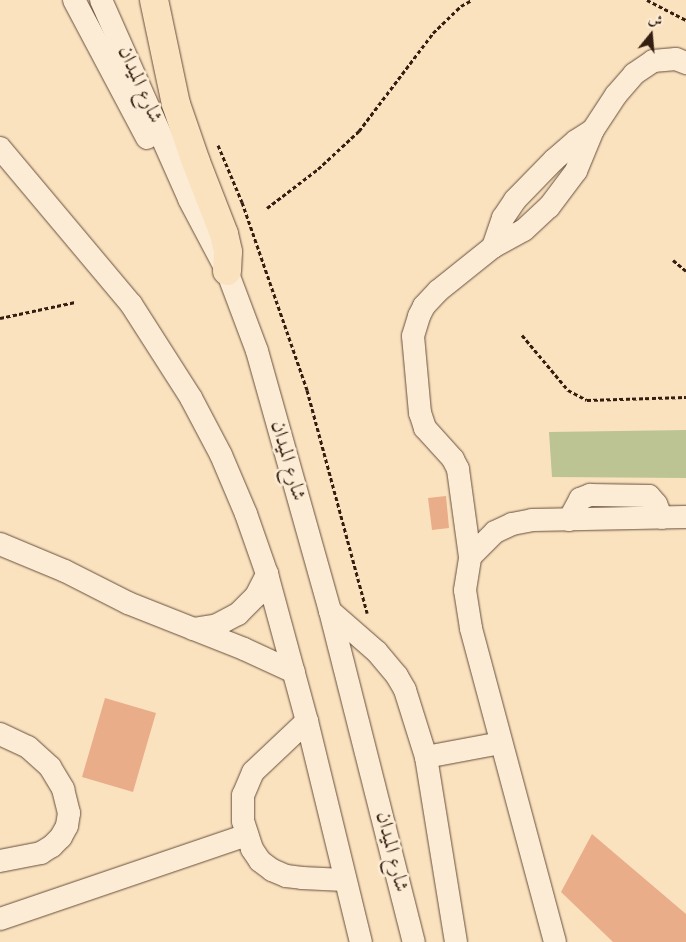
<!DOCTYPE html>
<meta charset="utf-8">
<style>
body{margin:0}
#map{position:relative;width:686px;height:942px;overflow:hidden;background:#fbe2bf;font-family:"Old Standard TT",Amiri,serif}
div>[style]{position:absolute}
.green>*{inset:0;background:#bcc494}
.building>*{inset:0;background:#e9ad8a}
.path>*{height:3px;margin-top:-1.5px;transform-origin:0;background:repeating-linear-gradient(90deg,#341e11 0 4px,transparent 0 6.5px)}
.roads{filter:drop-shadow(0 0 1px #664f3c) drop-shadow(0 0 1px #664f3c)}
.minor>*{height:22px;margin:-11px;padding:0 11px;transform-origin:11px;border-radius:11px;background:#fcecd5}
.major>*{height:28px;margin:-14px;padding:0 14px;transform-origin:14px;border-radius:14px;background:#fbe2bf}
span{translate:-50% -50%;white-space:nowrap;text-align:center;line-height:1.15;-webkit-text-stroke:5px #fcecd5;paint-order:stroke}
.street-label{font-size:20px;color:#341e11}
.north{position:absolute;left:626px;top:10px;width:50px;height:50px;-webkit-text-stroke:4px #fcecd5;paint-order:stroke;rotate:17deg;font-size:14px;font-weight:700;line-height:20px;text-align:center;color:#341e11}
.north::after{content:'';display:block;margin:auto;width:18px;height:22px;background:#341e11;clip-path:polygon(50% 0,100% 100%,50% 72%,0 100%)}
</style>
<div id="map">
<div class="green">
<i style="clip-path:polygon(686px 430px,686px 478px,552px 477px,549px 432px)"></i>
</div>
<div class="building">
<i style="clip-path:polygon(446px 496px,449px 528px,432px 530px,428px 498px)"></i>
<i style="clip-path:polygon(105px 698px,156px 713px,133px 792px,82px 777px)"></i>
<i style="clip-path:polygon(592px 834px,686px 914px,686px 942px,613px 942px,561px 892px)"></i>
</div>
<div class="path">
<i style="left:647px;top:0;width:44px;rotate:27.1deg"></i>
<i style="left:218px;top:145px;width:62px;rotate:67.2deg"></i>
<i style="left:242px;top:202px;width:199px;rotate:70.9deg"></i>
<i style="left:307px;top:390px;width:231px;rotate:74.9deg"></i>
<i style="left:267px;top:208px;width:64px;rotate:-37.4deg"></i>
<i style="left:318px;top:169px;width:56px;rotate:-42.8deg"></i>
<i style="left:359px;top:131px;width:123px;rotate:-52.9deg"></i>
<i style="left:433px;top:33px;width:39px;rotate:-44deg"></i>
<i style="left:461px;top:6px;width:13px;rotate:-29deg"></i>
<i style="left:673px;top:260px;width:17px;rotate:40deg"></i>
<i style="left:0;top:318px;width:77px;rotate:-12deg"></i>
<i style="left:522px;top:335px;width:72px;rotate:50.1deg"></i>
<i style="left:568px;top:390px;width:21px;rotate:28deg"></i>
<i style="left:587px;top:400px;width:99px;rotate:-1.7deg"></i>
</div>
<div class="roads">
<div class="minor">
<i style="left:74px;top:0;width:156px;rotate:62.1deg"></i>
<i style="left:101px;top:0;width:218px;rotate:66.1deg"></i>
<i style="left:189px;top:199px;width:81px;rotate:62.2deg"></i>
<i style="left:227px;top:271px;width:85px;rotate:69.4deg"></i>
<i style="left:257px;top:351px;width:270px;rotate:74.3deg"></i>
<i style="left:330px;top:611px;width:341px;rotate:75.8deg"></i>
<i style="left:0;top:148px;width:204px;rotate:50deg"></i>
<i style="left:131px;top:304px;width:112px;rotate:57.4deg"></i>
<i style="left:191px;top:398px;width:64px;rotate:62.2deg"></i>
<i style="left:221px;top:455px;width:64px;rotate:67deg"></i>
<i style="left:246px;top:514px;width:64px;rotate:70.7deg"></i>
<i style="left:267px;top:574px;width:152px;rotate:74.8deg"></i>
<i style="left:307px;top:721px;width:228px;rotate:76.3deg"></i>
<i style="left:493px;top:247px;width:31px;rotate:-71deg"></i>
<i style="left:503px;top:218px;width:22px;rotate:-56deg"></i>
<i style="left:515px;top:200px;width:56px;rotate:-45.7deg"></i>
<i style="left:554px;top:160px;width:29px;rotate:-41deg"></i>
<i style="left:576px;top:141px;width:20px;rotate:-33deg"></i>
<i style="left:569px;top:520px;width:24px;rotate:-62deg"></i>
<i style="left:580px;top:499px;width:11px;rotate:-22deg"></i>
<i style="left:590px;top:495px;width:59px;rotate:1deg"></i>
<i style="left:649px;top:496px;width:11px;rotate:49deg"></i>
<i style="left:656px;top:504px;width:15px;rotate:67deg"></i>
<i style="left:0;top:544px;width:70px;rotate:22.6deg"></i>
<i style="left:65px;top:571px;width:71px;rotate:26.9deg"></i>
<i style="left:128px;top:603px;width:125px;rotate:21.6deg"></i>
<i style="left:244px;top:649px;width:55px;rotate:24.7deg"></i>
<i style="left:470px;top:557px;width:89px;rotate:-97.8deg"></i>
<i style="left:458px;top:469px;width:11px;rotate:-117deg"></i>
<i style="left:453px;top:459px;width:42px;rotate:-132.1deg"></i>
<i style="left:425px;top:428px;width:16px;rotate:-108deg"></i>
<i style="left:420px;top:413px;width:77px;rotate:-95.2deg"></i>
<i style="left:413px;top:336px;width:21px;rotate:-73deg"></i>
<i style="left:419px;top:316px;width:11px;rotate:-63deg"></i>
<i style="left:424px;top:306px;width:21px;rotate:-47deg"></i>
<i style="left:438px;top:291px;width:70px;rotate:-38.7deg"></i>
<i style="left:493px;top:247px;width:35px;rotate:-29deg"></i>
<i style="left:524px;top:230px;width:34px;rotate:-43deg"></i>
<i style="left:549px;top:207px;width:45px;rotate:-53.1deg"></i>
<i style="left:576px;top:171px;width:44px;rotate:-67.5deg"></i>
<i style="left:593px;top:130px;width:42px;rotate:-56.7deg"></i>
<i style="left:616px;top:95px;width:28px;rotate:-49deg"></i>
<i style="left:634px;top:74px;width:23px;rotate:-34deg"></i>
<i style="left:653px;top:61px;width:23px;rotate:-5deg"></i>
<i style="left:676px;top:59px;width:11px;rotate:22deg"></i>
<i style="left:330px;top:611px;width:62px;rotate:41.1deg"></i>
<i style="left:377px;top:652px;width:31px;rotate:50deg"></i>
<i style="left:397px;top:676px;width:16px;rotate:60deg"></i>
<i style="left:405px;top:690px;width:70px;rotate:72.6deg"></i>
<i style="left:426px;top:757px;width:187px;rotate:80.8deg"></i>
<i style="left:193px;top:629px;width:24px;rotate:-9deg"></i>
<i style="left:217px;top:625px;width:24px;rotate:-28deg"></i>
<i style="left:238px;top:614px;width:25px;rotate:-45deg"></i>
<i style="left:256px;top:596px;width:25px;rotate:-63deg"></i>
<i style="left:307px;top:721px;width:74px;rotate:136.6deg"></i>
<i style="left:253px;top:772px;width:25px;rotate:113deg"></i>
<i style="left:243px;top:795px;width:26px;rotate:90deg"></i>
<i style="left:243px;top:821px;width:29px;rotate:72deg"></i>
<i style="left:252px;top:849px;width:14px;rotate:56deg"></i>
<i style="left:260px;top:861px;width:15px;rotate:37deg"></i>
<i style="left:272px;top:870px;width:15px;rotate:23deg"></i>
<i style="left:286px;top:876px;width:16px;rotate:7deg"></i>
<i style="left:302px;top:878px;width:42px;rotate:2.7deg"></i>
<i style="left:0;top:734px;width:31px;rotate:25deg"></i>
<i style="left:28px;top:747px;width:30px;rotate:42deg"></i>
<i style="left:50px;top:767px;width:26px;rotate:59deg"></i>
<i style="left:63px;top:789px;width:25px;rotate:76deg"></i>
<i style="left:69px;top:813px;width:13px;rotate:99deg"></i>
<i style="left:67px;top:826px;width:13px;rotate:119deg"></i>
<i style="left:61px;top:837px;width:13px;rotate:135deg"></i>
<i style="left:52px;top:846px;width:13px;rotate:148deg"></i>
<i style="left:41px;top:853px;width:42px;rotate:169deg"></i>
<i style="left:426px;top:757px;width:76px;rotate:-10.6deg"></i>
<i style="left:0;top:919px;width:261px;rotate:-18.8deg"></i>
<i style="left:555px;top:942px;width:325px;rotate:-105deg"></i>
<i style="left:471px;top:628px;width:38px;rotate:-99deg"></i>
<i style="left:465px;top:590px;width:33px;rotate:-81deg"></i>
<i style="left:470px;top:557px;width:35px;rotate:-45deg"></i>
<i style="left:495px;top:532px;width:19px;rotate:-25deg"></i>
<i style="left:512px;top:524px;width:20px;rotate:-11deg"></i>
<i style="left:532px;top:520px;width:154px;rotate:-1.1deg"></i>
</div>
<div class="major">
<i style="left:154px;top:0;width:106px;rotate:78.1deg"></i>
<i style="left:176px;top:104px;width:61px;rotate:71deg"></i>
<i style="left:196px;top:162px;width:77px;rotate:68.7deg"></i>
<i style="left:224px;top:234px;width:18px;rotate:77deg"></i>
<i style="left:228px;top:252px;width:19px;rotate:93deg"></i>
</div>
</div>
<div class="street-label">
<span style="left:139px;top:85px;rotate:66deg">شارع الميدان</span>
<span style="left:287px;top:461px;rotate:74deg">شارع الميدان</span>
<span style="left:391px;top:852px;rotate:76deg">شارع الميدان</span>
</div>
<div class="north">ش</div>
</div>
